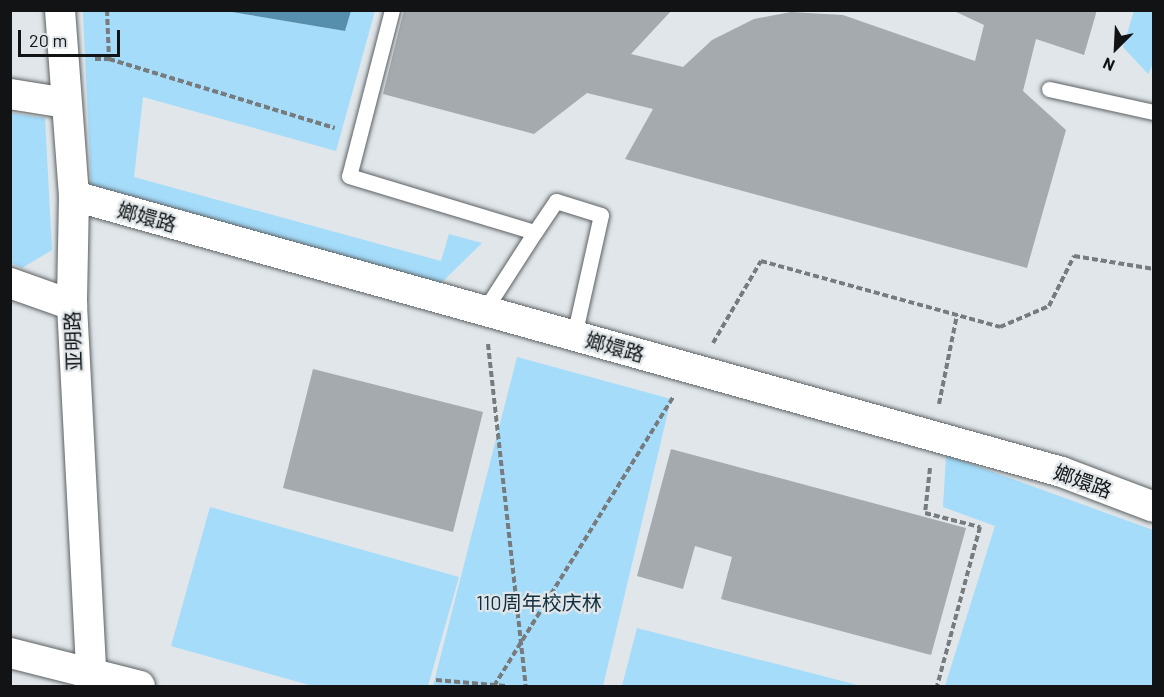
<!DOCTYPE html>
<meta charset="utf-8">
<style>
body{margin:0}
#map{position:relative;width:1164px;height:697px;overflow:hidden;background:#e0e6e9;font-family:Barlow,"Noto Sans SC",sans-serif}
div>[style]{position:absolute}
.green>*{inset:0;background:#a4dcfa}
.water>*{inset:0;background:#558fad}
.building>*{inset:0;background:#a5aaae}
.path>*{height:4px;margin-top:-2px;transform-origin:0;background:repeating-linear-gradient(90deg,#777b7d 0 6px,transparent 0 9px)}
.roads{filter:drop-shadow(0 0 2px #5c6164) drop-shadow(0 0 2px #5c6164)}
.lane>*{height:15px;margin:-7.5px;padding:0 7.5px;transform-origin:7.5px;border-radius:7.5px;background:#fff}
.street>*{height:30px;margin:-15px;padding:0 15px;transform-origin:15px;border-radius:15px;background:#fff}
span{translate:-50% -50%;white-space:nowrap;text-align:center;line-height:1.15;-webkit-text-stroke:4.5px #e0e6e9;paint-order:stroke}
.street-label{font-size:20px;color:#111314}
.park-label{font-size:20px;color:#132f3d}
.frame{position:absolute;inset:0;border:12px solid #111314;pointer-events:none}
.north{position:absolute;left:1086px;top:18px;width:60px;height:60px;-webkit-text-stroke:4px #e0e6e9;paint-order:stroke;rotate:204deg;font-size:16px;font-weight:700;line-height:24px;text-align:center;color:#111314}
.north::after{content:'';display:block;margin:auto;width:21px;height:27px;background:#111314;clip-path:polygon(50% 0,100% 100%,50% 72%,0 100%)}
.scale{position:absolute;left:18px;top:30px;width:102px;height:27px;box-sizing:border-box;border:3px solid #111314;border-top:0;padding-left:8px;font-size:18px;line-height:21px;white-space:nowrap;color:#111314;-webkit-text-stroke:4px #e0e6e9;paint-order:stroke}
</style>
<div id="map">
<div class="green">
<i style="clip-path:polygon(83px 11px,226px 11px,345px 31px,351px 11px,375px 11px,336px 151px,143px 97px,134px 177px,441px 261px,449px 234px,482px 243px,439px 285px,91px 186px)"></i>
<i style="clip-path:polygon(1134px 11px,1153px 11px,1153px 64px,1148px 74px,1123px 47px)"></i>
<i style="clip-path:polygon(11px 113px,45px 118px,52px 250px,22px 268px,11px 263px)"></i>
<i style="clip-path:polygon(517px 357px,671px 399px,603px 686px,433px 686px)"></i>
<i style="clip-path:polygon(946px 455px,1153px 530px,1153px 686px,945px 686px,995px 526px,943px 507px)"></i>
<i style="clip-path:polygon(210px 507px,459px 577px,428px 686px,313px 686px,171px 646px)"></i>
<i style="clip-path:polygon(637px 628px,861px 686px,622px 686px)"></i>
</div>
<div class="water">
<i style="clip-path:polygon(226px 11px,351px 11px,345px 31px)"></i>
</div>
<div class="building">
<i style="clip-path:polygon(404px 10px,672px 10px,631px 54px,683px 67px,712px 40px,754px 19px,791px 12px,843px 15px,975px 61px,984px 25px,952px 10px,1097px 10px,1084px 55px,1036px 39px,1023px 91px,1066px 130px,1027px 268px,625px 159px,653px 109px,587px 93px,534px 134px,383px 94px)"></i>
<i style="clip-path:polygon(313px 369px,483px 412px,453px 532px,283px 488px)"></i>
<i style="clip-path:polygon(671px 449px,966px 528px,931px 655px,721px 599px,732px 557px,695px 546px,683px 589px,637px 576px)"></i>
</div>
<div class="path">
<i style="left:107px;top:10px;width:49px;rotate:87.7deg"></i>
<i style="left:109px;top:59px;width:236px;rotate:17deg"></i>
<i style="left:95px;top:59px;width:14px"></i>
<i style="left:713px;top:343px;width:95px;rotate:-59.7deg"></i>
<i style="left:761px;top:261px;width:248px;rotate:15.4deg"></i>
<i style="left:1000px;top:327px;width:53px;rotate:-23.2deg"></i>
<i style="left:1049px;top:306px;width:56px;rotate:-63.4deg"></i>
<i style="left:1074px;top:256px;width:81px;rotate:9.2deg"></i>
<i style="left:488px;top:344px;width:344px;rotate:83.7deg"></i>
<i style="left:939px;top:404px;width:91px;rotate:-78.6deg"></i>
<i style="left:930px;top:468px;width:45px;rotate:96.3deg"></i>
<i style="left:925px;top:513px;width:57px;rotate:14.3deg"></i>
<i style="left:980px;top:527px;width:165px;rotate:105.1deg"></i>
<i style="left:436px;top:680px;width:70px;rotate:4.9deg"></i>
<i style="left:494px;top:686px;width:340px;rotate:-58.2deg"></i>
</div>
<div class="roads">
<div class="lane">
<i style="left:392px;top:10px;width:171px;rotate:104.5deg"></i>
<i style="left:349px;top:176px;width:194px;rotate:16.8deg"></i>
<i style="left:535px;top:232px;width:37px;rotate:-56deg"></i>
<i style="left:556px;top:201px;width:47px;rotate:17.3deg"></i>
<i style="left:601px;top:215px;width:124px;rotate:102.6deg"></i>
<i style="left:1049px;top:89px;width:107px;rotate:12.4deg"></i>
<i style="left:484px;top:311px;width:94px;rotate:-57.2deg"></i>
</div>
<div class="street">
<i style="left:60px;top:10px;width:187px;rotate:85.7deg"></i>
<i style="left:74px;top:196px;width:109px;rotate:91.1deg"></i>
<i style="left:72px;top:305px;width:367px;rotate:87deg"></i>
<i style="left:10px;top:94px;width:57px;rotate:9.1deg"></i>
<i style="left:74px;top:196px;width:1026px;rotate:15.61deg"></i>
<i style="left:1062px;top:472px;width:98px;rotate:20.8deg"></i>
<i style="left:10px;top:283px;width:66px;rotate:19.5deg"></i>
<i style="left:10px;top:653px;width:134px;rotate:14.2deg"></i>
</div>
</div>
<div class="street-label">
<span style="left:147px;top:217px;rotate:16deg">嫏嬛路</span>
<span style="left:73px;top:341px;rotate:-92deg">亚明路</span>
<span style="left:615px;top:347px;rotate:16deg">嫏嬛路</span>
<span style="left:1083px;top:481px;rotate:20deg">嫏嬛路</span>
</div>
<div class="park-label">
<span style="left:539px;top:602px">110周年校庆林</span>
</div>
<div class="frame"></div>
<div class="north">N</div>
<div class="scale">20 m</div>
</div>
